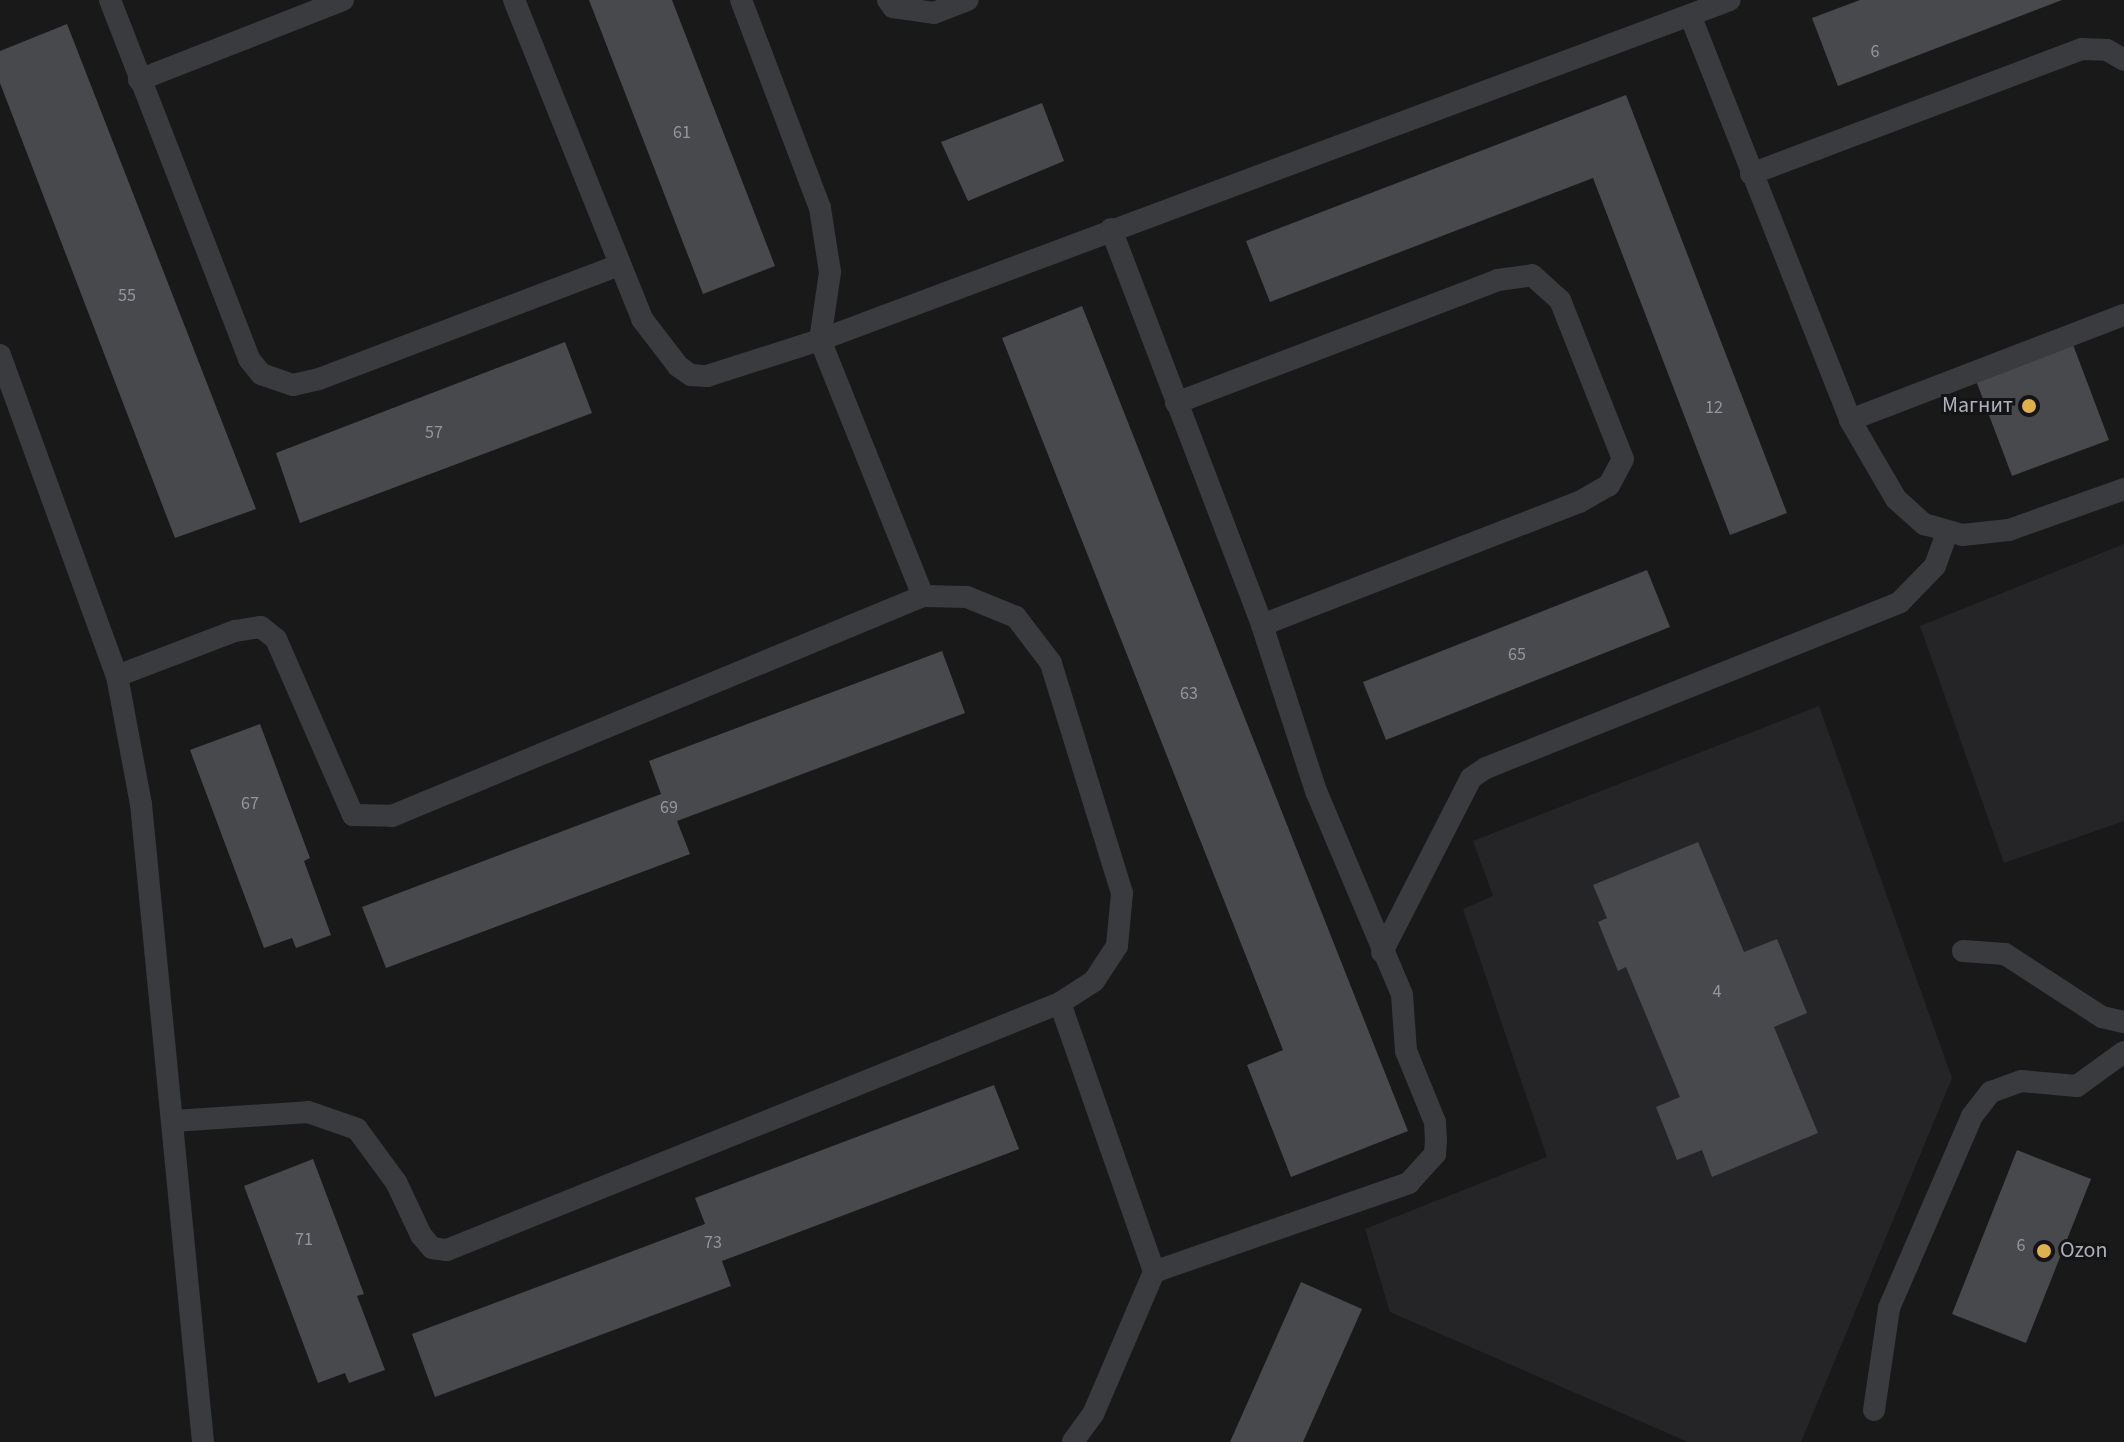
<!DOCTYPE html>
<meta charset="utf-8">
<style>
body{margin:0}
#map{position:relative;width:2124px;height:1442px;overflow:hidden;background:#19191a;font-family:"Source Sans 3",sans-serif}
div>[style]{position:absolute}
.built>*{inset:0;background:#252527}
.building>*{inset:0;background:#48494d}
.lane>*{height:22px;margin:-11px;padding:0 11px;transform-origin:11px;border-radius:11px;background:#3a3b3f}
.dots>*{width:22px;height:22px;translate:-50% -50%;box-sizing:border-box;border:4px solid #141416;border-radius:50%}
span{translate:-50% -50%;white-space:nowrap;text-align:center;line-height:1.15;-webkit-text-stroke:6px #141416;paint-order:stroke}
.number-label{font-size:18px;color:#93969e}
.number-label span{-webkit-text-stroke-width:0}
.poi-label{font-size:22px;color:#acb0b9}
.right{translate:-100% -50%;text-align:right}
.left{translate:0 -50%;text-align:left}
</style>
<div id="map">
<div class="built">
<i style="clip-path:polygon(2124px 544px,2124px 821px,2004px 863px,1920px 626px)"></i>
<i style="clip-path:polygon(1819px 706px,1952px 1078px,1801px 1442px,1688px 1442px,1390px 1312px,1365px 1229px,1547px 1157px,1463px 909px,1493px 896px,1473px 841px)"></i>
</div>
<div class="building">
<i style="clip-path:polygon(589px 0,672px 0,775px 266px,703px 294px)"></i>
<i style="clip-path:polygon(1860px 0,2062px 0,1838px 86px,1812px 18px)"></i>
<i style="clip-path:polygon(67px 24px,256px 509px,175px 538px,0 83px,0 51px)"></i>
<i style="clip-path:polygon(1626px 95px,1787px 513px,1730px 535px,1593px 178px,1270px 302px,1246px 241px)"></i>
<i style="clip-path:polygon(1042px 103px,1064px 161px,968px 201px,941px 142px)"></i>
<i style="clip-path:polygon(1082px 306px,1408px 1131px,1291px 1177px,1247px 1065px,1283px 1050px,1002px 338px)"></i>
<i style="clip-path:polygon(565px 342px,592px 413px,300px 523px,276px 453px)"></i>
<i style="clip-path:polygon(2072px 342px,2109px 440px,2012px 476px,1975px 378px)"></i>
<i style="clip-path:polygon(1647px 570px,1670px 627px,1386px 740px,1363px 682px)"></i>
<i style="clip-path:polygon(942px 651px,965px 713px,677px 821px,690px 854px,386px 968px,362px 907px,661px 794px,649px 761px)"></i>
<i style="clip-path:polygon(260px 724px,310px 858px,304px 861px,331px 935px,296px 948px,292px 938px,264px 948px,190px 750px)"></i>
<i style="clip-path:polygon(1698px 842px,1744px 952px,1777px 939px,1807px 1013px,1774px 1027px,1818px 1133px,1712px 1177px,1702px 1150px,1677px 1160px,1656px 1107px,1680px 1097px,1626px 967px,1618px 971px,1598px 922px,1607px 918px,1593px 885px)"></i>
<i style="clip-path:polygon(994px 1085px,1019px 1149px,722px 1261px,731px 1286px,435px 1397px,412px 1334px,705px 1224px,695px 1198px)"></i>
<i style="clip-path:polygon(2017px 1150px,2091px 1179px,2026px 1343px,1952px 1314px)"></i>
<i style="clip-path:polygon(313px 1159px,364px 1294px,357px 1296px,385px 1370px,349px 1383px,345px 1373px,318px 1383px,244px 1186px)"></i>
<i style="clip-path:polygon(1301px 1282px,1362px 1309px,1303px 1442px,1230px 1442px)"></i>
</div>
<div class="lane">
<i style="left:110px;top:0;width:385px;rotate:68.8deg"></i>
<i style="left:249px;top:359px;width:19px;rotate:51deg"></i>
<i style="left:261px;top:374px;width:34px;rotate:19deg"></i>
<i style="left:293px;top:385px;width:27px;rotate:-13deg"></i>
<i style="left:319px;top:379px;width:319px;rotate:-20.8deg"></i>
<i style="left:514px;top:0;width:344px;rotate:68.1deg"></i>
<i style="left:642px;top:319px;width:59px;rotate:52.5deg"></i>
<i style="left:678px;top:366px;width:16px;rotate:35deg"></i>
<i style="left:691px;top:375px;width:16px;rotate:4deg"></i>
<i style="left:707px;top:376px;width:119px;rotate:-17.7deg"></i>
<i style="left:820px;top:340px;width:971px;rotate:-20.49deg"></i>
<i style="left:888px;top:0;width:9px;rotate:54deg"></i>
<i style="left:893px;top:7px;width:41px;rotate:8.3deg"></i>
<i style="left:934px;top:13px;width:36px;rotate:-21deg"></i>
<i style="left:1690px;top:15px;width:435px;rotate:68.4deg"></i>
<i style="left:1850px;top:420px;width:91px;rotate:59.8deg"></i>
<i style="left:1896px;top:499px;width:38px;rotate:42deg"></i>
<i style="left:1924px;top:524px;width:40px;rotate:16deg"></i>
<i style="left:1962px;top:535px;width:47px;rotate:-6.1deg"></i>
<i style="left:2009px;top:530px;width:122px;rotate:-19.6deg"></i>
<i style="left:139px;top:80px;width:219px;rotate:-21.4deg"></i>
<i style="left:1751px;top:174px;width:354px;rotate:-20.7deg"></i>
<i style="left:2082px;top:49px;width:25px;rotate:2deg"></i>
<i style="left:2107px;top:50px;width:20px;rotate:30deg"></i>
<i style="left:1111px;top:229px;width:424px;rotate:69.1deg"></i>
<i style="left:1262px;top:625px;width:175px;rotate:72deg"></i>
<i style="left:1316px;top:791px;width:221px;rotate:67.1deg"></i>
<i style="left:1402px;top:995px;width:56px;rotate:85.9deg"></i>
<i style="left:1406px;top:1051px;width:77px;rotate:67.8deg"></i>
<i style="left:1435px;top:1122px;width:18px;rotate:87deg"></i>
<i style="left:1436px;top:1140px;width:14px;rotate:94deg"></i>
<i style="left:1435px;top:1154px;width:39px;rotate:132deg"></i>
<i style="left:1409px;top:1183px;width:270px;rotate:160.8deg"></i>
<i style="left:0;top:355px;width:342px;rotate:70deg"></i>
<i style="left:117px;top:676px;width:126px;rotate:-20.9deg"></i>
<i style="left:235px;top:631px;width:26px;rotate:-9deg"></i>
<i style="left:261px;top:627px;width:19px;rotate:39deg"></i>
<i style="left:276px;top:639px;width:192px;rotate:66.4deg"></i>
<i style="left:353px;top:815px;width:39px;rotate:1deg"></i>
<i style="left:392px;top:816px;width:575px;rotate:-22.5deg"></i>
<i style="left:923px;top:596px;width:276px;rotate:-111.9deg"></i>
<i style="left:820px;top:340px;width:69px;rotate:-81.6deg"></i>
<i style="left:830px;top:272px;width:65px;rotate:-98.9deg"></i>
<i style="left:820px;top:208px;width:222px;rotate:-110.8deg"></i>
<i style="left:1176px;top:403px;width:345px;rotate:-20.9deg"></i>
<i style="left:1498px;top:280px;width:34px;rotate:-8deg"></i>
<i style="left:1532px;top:275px;width:38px;rotate:42deg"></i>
<i style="left:1560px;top:300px;width:171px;rotate:68.4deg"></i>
<i style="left:1623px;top:459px;width:30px;rotate:118deg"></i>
<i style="left:1609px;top:485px;width:34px;rotate:150deg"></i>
<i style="left:1579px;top:502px;width:340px;rotate:158.8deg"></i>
<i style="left:1850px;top:420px;width:293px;rotate:-21deg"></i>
<i style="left:117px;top:676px;width:130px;rotate:79.4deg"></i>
<i style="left:141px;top:804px;width:641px;rotate:84.45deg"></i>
<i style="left:1963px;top:951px;width:42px;rotate:4.1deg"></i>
<i style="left:2005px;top:954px;width:116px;rotate:33deg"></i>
<i style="left:2102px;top:1017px;width:23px;rotate:13deg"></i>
<i style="left:1382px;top:952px;width:195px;rotate:-62.9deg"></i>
<i style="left:1471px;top:778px;width:18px;rotate:-34deg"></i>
<i style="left:1486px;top:768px;width:446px;rotate:-21.8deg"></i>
<i style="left:1900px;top:602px;width:50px;rotate:-45.8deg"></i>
<i style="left:1935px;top:566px;width:37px;rotate:-70deg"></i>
<i style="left:1060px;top:1003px;width:285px;rotate:70.7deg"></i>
<i style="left:1154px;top:1272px;width:155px;rotate:113.2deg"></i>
<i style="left:1093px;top:1414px;width:34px;rotate:126deg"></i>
<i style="left:174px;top:1121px;width:134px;rotate:-3.8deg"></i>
<i style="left:308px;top:1112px;width:52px;rotate:19.1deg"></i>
<i style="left:357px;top:1129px;width:66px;rotate:53.7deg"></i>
<i style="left:396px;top:1182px;width:59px;rotate:64.7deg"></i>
<i style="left:421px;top:1235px;width:17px;rotate:50deg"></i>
<i style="left:432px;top:1248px;width:15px;rotate:8deg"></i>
<i style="left:447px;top:1250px;width:661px;rotate:-21.95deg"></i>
<i style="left:1060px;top:1003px;width:40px;rotate:-32.9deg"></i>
<i style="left:1094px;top:981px;width:42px;rotate:-56.7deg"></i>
<i style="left:1117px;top:946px;width:53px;rotate:-84.6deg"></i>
<i style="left:1122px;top:893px;width:241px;rotate:-107.2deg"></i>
<i style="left:1051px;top:663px;width:58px;rotate:-127.3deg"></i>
<i style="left:1016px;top:617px;width:53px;rotate:-157.8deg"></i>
<i style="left:967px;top:597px;width:44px;rotate:-178.7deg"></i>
<i style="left:1874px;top:1410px;width:103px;rotate:-81.6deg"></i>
<i style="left:1889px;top:1308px;width:209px;rotate:-66.6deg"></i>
<i style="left:1972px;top:1116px;width:31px;rotate:-52deg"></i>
<i style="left:1991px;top:1092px;width:32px;rotate:-20deg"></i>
<i style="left:2021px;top:1081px;width:56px;rotate:5.1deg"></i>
<i style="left:2077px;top:1086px;width:58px;rotate:-35.9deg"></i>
</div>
<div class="dots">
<i style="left:2029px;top:406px;background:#dfb14c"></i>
<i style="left:2044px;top:1251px;background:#dfb14c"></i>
</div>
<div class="number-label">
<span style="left:1875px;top:52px">6</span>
<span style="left:682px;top:133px">61</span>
<span style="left:127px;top:296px">55</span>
<span style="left:1714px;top:408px">12</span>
<span style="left:434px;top:433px">57</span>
<span style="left:1517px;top:655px">65</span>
<span style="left:1189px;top:694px">63</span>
<span style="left:250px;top:804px">67</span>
<span style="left:669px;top:808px">69</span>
<span style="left:1717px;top:992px">4</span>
<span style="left:304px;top:1240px">71</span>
<span style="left:713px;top:1243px">73</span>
<span style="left:2021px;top:1246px">6</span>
</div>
<div class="poi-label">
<span class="right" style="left:2013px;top:406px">Магнит</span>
<span class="left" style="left:2060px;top:1251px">Ozon</span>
</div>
</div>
